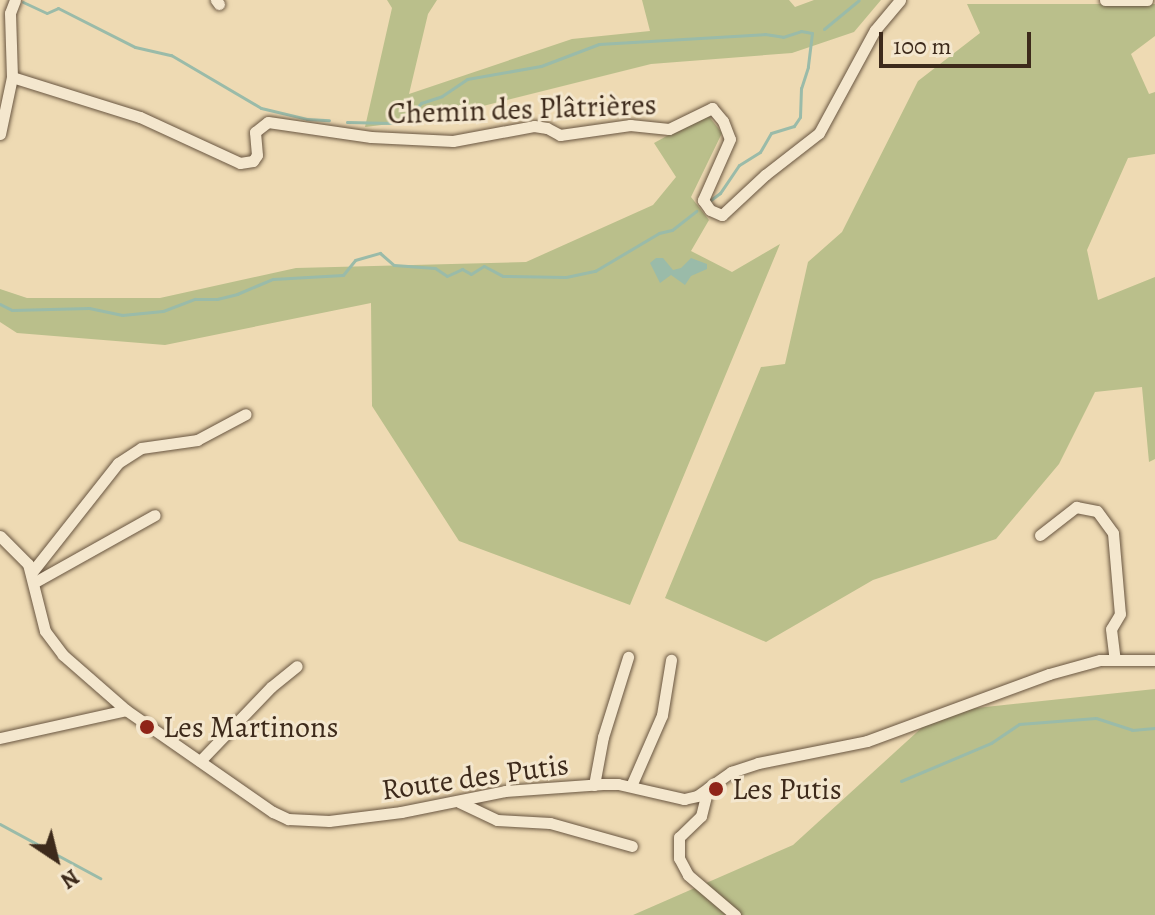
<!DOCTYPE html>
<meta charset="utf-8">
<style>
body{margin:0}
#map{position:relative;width:1155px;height:915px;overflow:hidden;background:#eedab3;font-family:Alegreya,serif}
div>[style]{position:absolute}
.green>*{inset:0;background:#babf8b}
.water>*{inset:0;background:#9abba9}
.stream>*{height:3px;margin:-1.5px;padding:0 1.5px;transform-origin:1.5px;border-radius:1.5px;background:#9abba9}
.roads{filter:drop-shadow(0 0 2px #695641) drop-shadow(0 0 2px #695641)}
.minor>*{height:11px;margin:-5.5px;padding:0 5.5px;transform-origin:5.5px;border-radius:5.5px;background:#f4e7ce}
.dots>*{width:22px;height:22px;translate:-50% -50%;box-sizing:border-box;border:4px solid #f4e7ce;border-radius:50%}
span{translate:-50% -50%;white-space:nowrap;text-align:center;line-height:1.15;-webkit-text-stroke:6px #f4e7ce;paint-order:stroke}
.street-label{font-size:30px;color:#3d2a1b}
.poi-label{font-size:30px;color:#3d2a1b}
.left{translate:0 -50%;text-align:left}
.north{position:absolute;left:16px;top:819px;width:80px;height:80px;-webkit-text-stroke:6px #f4e7ce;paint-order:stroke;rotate:145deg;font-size:22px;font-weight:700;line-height:32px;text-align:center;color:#3d2a1b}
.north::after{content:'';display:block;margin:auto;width:28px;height:36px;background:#3d2a1b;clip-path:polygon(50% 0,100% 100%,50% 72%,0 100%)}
.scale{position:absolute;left:879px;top:32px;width:152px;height:36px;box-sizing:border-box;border:4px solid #3d2a1b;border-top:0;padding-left:10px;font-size:24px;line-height:28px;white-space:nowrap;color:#3d2a1b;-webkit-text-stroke:6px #f4e7ce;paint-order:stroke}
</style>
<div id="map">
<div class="green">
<i style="clip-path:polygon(387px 0,437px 0,428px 14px,409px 94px,572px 39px,650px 31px,642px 0,789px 0,795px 7px,814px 0,881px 0,854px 32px,792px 53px,651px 64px,431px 119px,365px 127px,392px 8px)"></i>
<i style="clip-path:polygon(967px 4px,1155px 4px,1155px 36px,1131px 54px,1149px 94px,1155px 92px,1155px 154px,1128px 158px,1087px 250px,1098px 300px,1155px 277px,1155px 459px,1149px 462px,1142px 387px,1095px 392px,1059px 464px,996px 539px,873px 580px,766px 642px,665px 598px,761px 367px,785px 364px,808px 262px,842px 232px,918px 81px,980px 33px)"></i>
<i style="clip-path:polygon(707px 114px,722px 133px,691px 197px,709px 220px,691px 251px,732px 272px,780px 244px,630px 605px,459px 541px,372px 406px,371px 303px,165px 345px,17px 333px,0 322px,0 289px,27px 298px,160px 298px,296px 268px,526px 262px,653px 205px,676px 177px,654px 143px)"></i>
<i style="clip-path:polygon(1155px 689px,1155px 915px,633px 915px,793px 845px,939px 712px)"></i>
</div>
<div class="water">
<i style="clip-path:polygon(656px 258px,663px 258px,673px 270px,681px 268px,691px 258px,707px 264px,707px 269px,691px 276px,685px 285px,671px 275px,660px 283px,650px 263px)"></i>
</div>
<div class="stream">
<i style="left:23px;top:2px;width:26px;rotate:25deg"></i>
<i style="left:47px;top:13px;width:12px;rotate:-24deg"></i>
<i style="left:58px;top:8px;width:86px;rotate:26.9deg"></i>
<i style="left:135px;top:47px;width:37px;rotate:13deg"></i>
<i style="left:171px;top:55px;width:104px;rotate:30.5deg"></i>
<i style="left:261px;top:108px;width:47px;rotate:13.4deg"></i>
<i style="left:307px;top:119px;width:22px;rotate:3deg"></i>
<i style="left:824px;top:29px;width:45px;rotate:-39.6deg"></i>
<i style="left:347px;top:122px;width:45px;rotate:1.3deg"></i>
<i style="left:392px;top:123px;width:21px;rotate:-23deg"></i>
<i style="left:411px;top:115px;width:16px;rotate:-50deg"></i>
<i style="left:421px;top:103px;width:22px;rotate:-18deg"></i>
<i style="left:442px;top:96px;width:30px;rotate:-34deg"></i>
<i style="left:467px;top:79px;width:75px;rotate:-10deg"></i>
<i style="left:541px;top:66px;width:62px;rotate:-20.8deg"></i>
<i style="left:599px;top:44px;width:166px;rotate:-3.4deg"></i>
<i style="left:765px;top:34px;width:18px;rotate:9deg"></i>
<i style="left:783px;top:37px;width:19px;rotate:-18deg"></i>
<i style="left:801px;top:31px;width:11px;rotate:10deg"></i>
<i style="left:812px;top:33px;width:34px;rotate:97deg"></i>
<i style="left:808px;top:67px;width:22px;rotate:108deg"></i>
<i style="left:801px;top:88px;width:29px;rotate:92deg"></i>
<i style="left:800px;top:117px;width:11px;rotate:124deg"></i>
<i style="left:794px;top:126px;width:24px;rotate:163deg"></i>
<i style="left:771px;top:133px;width:22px;rotate:120deg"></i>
<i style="left:760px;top:152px;width:25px;rotate:148deg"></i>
<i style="left:739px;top:165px;width:34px;rotate:124deg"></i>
<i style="left:720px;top:193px;width:15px;rotate:143deg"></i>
<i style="left:0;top:304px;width:13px;rotate:27deg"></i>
<i style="left:12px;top:310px;width:77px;rotate:-1.5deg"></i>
<i style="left:89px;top:308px;width:34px;rotate:12deg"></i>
<i style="left:122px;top:315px;width:41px;rotate:-5.6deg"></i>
<i style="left:163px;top:311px;width:34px;rotate:-21deg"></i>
<i style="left:195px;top:299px;width:22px"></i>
<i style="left:217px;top:299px;width:21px;rotate:-14deg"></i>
<i style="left:237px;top:294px;width:39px;rotate:-23deg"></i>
<i style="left:273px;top:279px;width:70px;rotate:-3.3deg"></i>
<i style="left:343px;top:275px;width:19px;rotate:-51deg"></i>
<i style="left:355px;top:260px;width:26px;rotate:-16deg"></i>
<i style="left:380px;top:253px;width:18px;rotate:41deg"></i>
<i style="left:394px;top:265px;width:41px;rotate:4.2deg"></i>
<i style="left:435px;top:268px;width:14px;rotate:34deg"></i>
<i style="left:447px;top:276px;width:17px;rotate:-25deg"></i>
<i style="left:462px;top:269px;width:10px;rotate:29deg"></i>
<i style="left:471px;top:274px;width:15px;rotate:-32deg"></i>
<i style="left:484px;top:266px;width:21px;rotate:28deg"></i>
<i style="left:503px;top:276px;width:63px;rotate:0.9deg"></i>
<i style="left:566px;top:277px;width:30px;rotate:-12deg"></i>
<i style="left:595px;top:271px;width:74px;rotate:-30.7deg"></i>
<i style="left:659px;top:233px;width:13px;rotate:-13deg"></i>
<i style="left:672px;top:230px;width:31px;rotate:-38deg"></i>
<i style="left:901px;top:781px;width:98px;rotate:-22.9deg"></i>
<i style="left:991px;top:743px;width:34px;rotate:-34deg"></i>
<i style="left:1019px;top:724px;width:77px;rotate:-4.5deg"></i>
<i style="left:1096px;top:718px;width:38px;rotate:18deg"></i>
<i style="left:1132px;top:730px;width:23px;rotate:-5deg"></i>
<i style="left:0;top:824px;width:114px;rotate:28.4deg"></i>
</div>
<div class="roads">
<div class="minor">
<i style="left:216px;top:0;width:5px;rotate:53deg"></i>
<i style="left:1105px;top:0;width:42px"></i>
<i style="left:12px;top:77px;width:134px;rotate:17.4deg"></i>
<i style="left:140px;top:117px;width:110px;rotate:24.7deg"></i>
<i style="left:240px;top:163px;width:13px;rotate:-9deg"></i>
<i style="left:253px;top:161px;width:7px;rotate:-56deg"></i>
<i style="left:257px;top:155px;width:23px;rotate:-95deg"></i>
<i style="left:255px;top:132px;width:16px;rotate:-38deg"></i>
<i style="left:268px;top:122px;width:104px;rotate:8.3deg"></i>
<i style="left:371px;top:137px;width:82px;rotate:2.8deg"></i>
<i style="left:453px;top:141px;width:82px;rotate:-10.5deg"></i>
<i style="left:534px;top:126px;width:13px;rotate:9deg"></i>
<i style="left:547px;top:128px;width:15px;rotate:28deg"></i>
<i style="left:560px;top:135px;width:71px;rotate:-8.1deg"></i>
<i style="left:630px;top:125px;width:39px;rotate:6deg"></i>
<i style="left:669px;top:129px;width:48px;rotate:-26deg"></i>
<i style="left:712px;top:108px;width:17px;rotate:50deg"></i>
<i style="left:723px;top:121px;width:19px;rotate:69deg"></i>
<i style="left:730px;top:139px;width:67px;rotate:113.9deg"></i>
<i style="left:703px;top:200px;width:12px;rotate:55deg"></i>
<i style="left:710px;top:210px;width:13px;rotate:23deg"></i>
<i style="left:722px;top:215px;width:59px;rotate:-42.9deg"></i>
<i style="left:765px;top:175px;width:68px;rotate:-37.9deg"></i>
<i style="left:819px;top:133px;width:117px;rotate:-61.5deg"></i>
<i style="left:875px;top:30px;width:39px;rotate:-50deg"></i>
<i style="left:0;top:134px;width:58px;rotate:-78.1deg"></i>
<i style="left:12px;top:77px;width:64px;rotate:-91.8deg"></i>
<i style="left:10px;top:13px;width:14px;rotate:-69deg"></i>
<i style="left:1040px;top:535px;width:46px;rotate:-37.9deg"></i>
<i style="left:1076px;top:507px;width:21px;rotate:11deg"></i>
<i style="left:1097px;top:511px;width:27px;rotate:54deg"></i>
<i style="left:1113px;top:533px;width:81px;rotate:85.1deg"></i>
<i style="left:1120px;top:614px;width:17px;rotate:121deg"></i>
<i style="left:1111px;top:629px;width:31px;rotate:83deg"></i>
<i style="left:0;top:536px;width:40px;rotate:45deg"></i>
<i style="left:28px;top:564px;width:69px;rotate:75.8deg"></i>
<i style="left:45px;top:631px;width:30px;rotate:53deg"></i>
<i style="left:63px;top:655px;width:84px;rotate:41.1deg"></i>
<i style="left:126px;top:710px;width:179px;rotate:34.8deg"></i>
<i style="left:273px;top:812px;width:17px;rotate:25deg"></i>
<i style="left:288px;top:819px;width:41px;rotate:2.8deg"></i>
<i style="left:329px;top:821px;width:73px;rotate:-7.1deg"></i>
<i style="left:401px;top:812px;width:106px;rotate:-11.4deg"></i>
<i style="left:505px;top:791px;width:98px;rotate:-4.1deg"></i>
<i style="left:603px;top:784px;width:15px"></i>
<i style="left:618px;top:784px;width:68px;rotate:12.8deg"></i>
<i style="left:684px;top:799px;width:13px;rotate:-13deg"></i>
<i style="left:697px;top:796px;width:42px;rotate:-35.2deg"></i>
<i style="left:731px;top:772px;width:28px;rotate:-18deg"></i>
<i style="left:758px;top:763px;width:111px;rotate:-11.4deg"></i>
<i style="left:867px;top:741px;width:194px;rotate:-20.2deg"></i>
<i style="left:1049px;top:674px;width:53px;rotate:-15.4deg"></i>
<i style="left:1100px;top:660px;width:55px"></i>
<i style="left:32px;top:572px;width:139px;rotate:-51.7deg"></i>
<i style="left:118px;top:463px;width:27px;rotate:-33deg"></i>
<i style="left:141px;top:448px;width:57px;rotate:-8.1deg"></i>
<i style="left:197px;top:440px;width:55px;rotate:-28deg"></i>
<i style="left:35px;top:582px;width:137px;rotate:-29.2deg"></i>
<i style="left:0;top:738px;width:129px;rotate:-12.5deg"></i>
<i style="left:200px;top:761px;width:103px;rotate:-46.2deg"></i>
<i style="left:271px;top:687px;width:33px;rotate:-39deg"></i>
<i style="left:594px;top:785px;width:49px;rotate:-79.4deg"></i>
<i style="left:603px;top:737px;width:84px;rotate:-72.6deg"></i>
<i style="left:631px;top:786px;width:77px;rotate:-66.4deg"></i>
<i style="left:662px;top:715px;width:56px;rotate:-80.7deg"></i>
<i style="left:708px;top:788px;width:29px;rotate:104deg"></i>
<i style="left:701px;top:816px;width:30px;rotate:136deg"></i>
<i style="left:679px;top:837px;width:21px;rotate:90deg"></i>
<i style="left:679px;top:858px;width:19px;rotate:62deg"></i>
<i style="left:688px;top:875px;width:62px;rotate:40.4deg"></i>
<i style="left:459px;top:802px;width:42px;rotate:25.3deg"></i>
<i style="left:497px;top:820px;width:53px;rotate:3.2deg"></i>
<i style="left:550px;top:823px;width:85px;rotate:15.7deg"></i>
</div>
</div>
<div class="dots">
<i style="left:147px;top:727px;background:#8f2418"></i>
<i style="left:716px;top:789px;background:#8f2418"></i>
</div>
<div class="street-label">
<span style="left:522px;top:109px;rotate:-2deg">Chemin des Plâtrières</span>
<span style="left:475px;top:777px;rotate:-8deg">Route des Putis</span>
</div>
<div class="poi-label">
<span class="left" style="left:163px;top:727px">Les Martinons</span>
<span class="left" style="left:732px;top:789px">Les Putis</span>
</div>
<div class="north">N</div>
<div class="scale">100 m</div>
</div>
